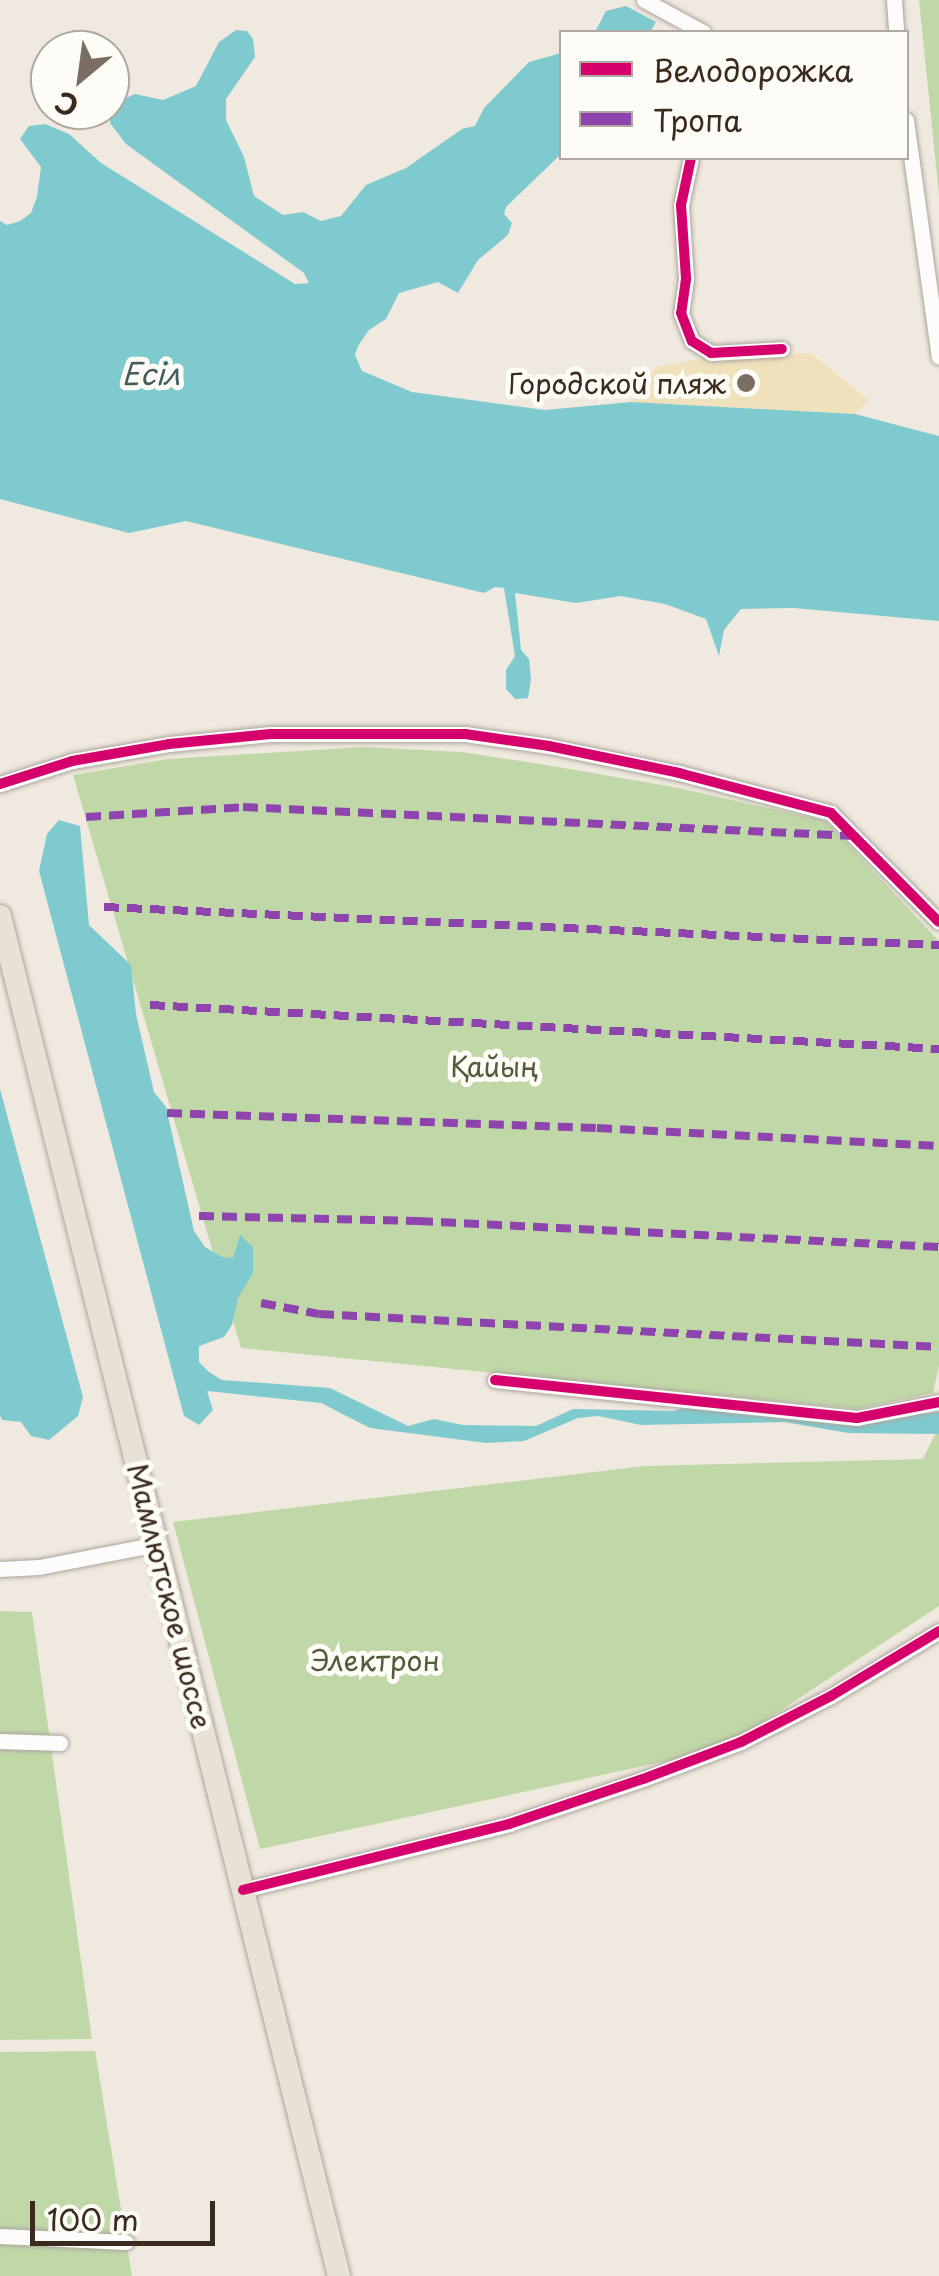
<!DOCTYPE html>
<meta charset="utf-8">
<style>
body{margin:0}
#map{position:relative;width:939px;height:2276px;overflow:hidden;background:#f0e9df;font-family:"Playpen Sans",sans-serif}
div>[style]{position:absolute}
.green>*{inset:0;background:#c0d8a7}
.sand>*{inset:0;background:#efe1bb}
.water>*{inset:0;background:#7fcacf}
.roads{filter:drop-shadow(0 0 2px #aba59e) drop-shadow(0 0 2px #aba59e)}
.minor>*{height:15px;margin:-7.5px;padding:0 7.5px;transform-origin:7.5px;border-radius:7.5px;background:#fdfcfa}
.highway>*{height:22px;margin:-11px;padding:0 11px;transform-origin:11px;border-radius:11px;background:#e8e2d6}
.quiet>*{height:8px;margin-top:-4px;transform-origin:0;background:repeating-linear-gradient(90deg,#8e44ad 0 15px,transparent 0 23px)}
.cycleway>*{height:10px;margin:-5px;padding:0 5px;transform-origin:5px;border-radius:5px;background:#d6006c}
.dots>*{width:28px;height:28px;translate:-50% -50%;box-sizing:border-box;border:5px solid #fdfcf7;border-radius:50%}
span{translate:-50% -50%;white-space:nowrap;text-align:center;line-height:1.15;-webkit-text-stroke:10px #fdfcf7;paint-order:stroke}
.poi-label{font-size:28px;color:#3b2a1e}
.right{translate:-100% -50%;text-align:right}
.park-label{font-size:28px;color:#575a3a}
.street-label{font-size:28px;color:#3b2a1e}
.water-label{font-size:30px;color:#425d5a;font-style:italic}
.legend{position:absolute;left:559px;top:30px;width:350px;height:130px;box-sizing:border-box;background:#fdfcf7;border:2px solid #afa8a0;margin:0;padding:12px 18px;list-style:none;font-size:30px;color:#3b2a1e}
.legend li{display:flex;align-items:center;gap:20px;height:50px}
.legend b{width:50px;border:2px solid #afa8a0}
.north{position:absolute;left:30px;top:30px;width:100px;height:100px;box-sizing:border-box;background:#fdfcf7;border:2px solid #afa8a0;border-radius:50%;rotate:209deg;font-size:28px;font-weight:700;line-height:40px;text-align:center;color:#3b2a1e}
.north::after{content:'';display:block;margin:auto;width:35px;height:45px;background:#7a6d62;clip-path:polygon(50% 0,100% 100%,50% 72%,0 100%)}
.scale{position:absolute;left:30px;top:2201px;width:185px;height:45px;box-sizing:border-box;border:5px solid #3b2a1e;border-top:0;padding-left:12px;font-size:30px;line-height:35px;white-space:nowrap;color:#3b2a1e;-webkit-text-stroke:8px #fdfcf7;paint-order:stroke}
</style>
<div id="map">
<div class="green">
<i style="clip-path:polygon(919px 0,939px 0,939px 195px)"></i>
<i style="clip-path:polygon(363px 747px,462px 752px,546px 765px,674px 787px,826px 821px,939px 941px,939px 1365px,933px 1393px,858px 1409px,241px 1348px,73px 775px,168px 759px)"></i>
<i style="clip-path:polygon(939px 1426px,939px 1606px,722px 1749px,260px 1849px,173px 1522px,644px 1466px,923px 1459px)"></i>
<i style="clip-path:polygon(0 1611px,32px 1612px,92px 2039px,0 2040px)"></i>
<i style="clip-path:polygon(95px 2051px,132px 2276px,0 2276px,0 2052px)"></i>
</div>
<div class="sand">
<i style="clip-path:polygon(811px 353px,868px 400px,855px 414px,631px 402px,656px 367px,705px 358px)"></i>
</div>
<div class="water">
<i style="clip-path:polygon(626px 6px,656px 22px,650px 32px,595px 32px,606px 11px)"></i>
<i style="clip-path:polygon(236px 30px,247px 31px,253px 39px,255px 57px,226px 99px,226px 120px,244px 157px,254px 196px,283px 215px,303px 212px,321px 221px,341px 216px,366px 185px,406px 168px,462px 129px,475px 126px,484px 108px,529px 62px,561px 53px,561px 154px,506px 207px,504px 214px,512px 223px,508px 235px,478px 260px,458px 293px,438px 282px,399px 293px,386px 319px,369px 330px,358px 346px,355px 355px,362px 371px,412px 392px,545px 410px,631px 402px,855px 414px,939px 436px,939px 621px,794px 608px,741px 609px,724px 630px,719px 656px,706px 619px,665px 604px,621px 596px,576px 603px,515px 593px,521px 650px,529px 659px,531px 679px,528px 698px,515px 699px,506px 689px,506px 670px,515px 656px,504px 588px,495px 587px,484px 593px,186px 521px,129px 533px,0 499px,0 221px,7px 225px,20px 221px,31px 213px,37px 197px,41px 167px,20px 139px,29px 126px,45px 124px,69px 134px,101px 163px,295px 284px,309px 283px,304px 273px,126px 144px,110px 123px,111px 114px,124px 99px,135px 94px,163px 100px,196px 86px,219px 42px)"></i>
<i style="clip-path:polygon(59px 820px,80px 826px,89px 925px,131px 965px,136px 1014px,154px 1092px,166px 1107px,194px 1231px,205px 1247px,222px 1257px,233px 1258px,240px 1235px,253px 1247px,253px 1273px,238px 1298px,232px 1325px,224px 1337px,199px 1346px,199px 1362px,209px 1372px,222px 1380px,330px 1388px,408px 1426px,434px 1419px,463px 1425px,536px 1426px,573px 1409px,674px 1411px,701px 1402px,742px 1414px,768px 1410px,856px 1423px,939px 1412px,939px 1434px,848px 1433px,785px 1422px,641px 1425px,598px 1416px,578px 1418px,524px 1441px,486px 1443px,370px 1428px,321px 1403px,207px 1391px,213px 1410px,199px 1425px,184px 1416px,39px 871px,47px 834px)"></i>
<i style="clip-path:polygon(0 1089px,83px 1397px,78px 1416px,49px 1440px,31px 1436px,21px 1422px,2px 1420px,0 1415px)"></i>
</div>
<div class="roads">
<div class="minor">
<i style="left:644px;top:0;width:67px;rotate:28.5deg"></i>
<i style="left:894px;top:0;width:32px;rotate:86deg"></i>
<i style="left:906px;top:120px;width:239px;rotate:82.1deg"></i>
<i style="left:691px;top:158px;width:48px;rotate:102deg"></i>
<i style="left:681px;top:205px;width:74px;rotate:86.1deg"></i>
<i style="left:686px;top:279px;width:34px;rotate:98deg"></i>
<i style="left:681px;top:313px;width:30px;rotate:69deg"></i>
<i style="left:692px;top:341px;width:22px;rotate:32deg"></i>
<i style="left:711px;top:353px;width:71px;rotate:-3.2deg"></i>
<i style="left:0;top:784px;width:76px;rotate:-17.7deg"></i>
<i style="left:72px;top:761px;width:98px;rotate:-9.9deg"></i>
<i style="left:169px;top:744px;width:102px;rotate:-5.6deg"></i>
<i style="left:271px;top:734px;width:194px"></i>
<i style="left:465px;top:734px;width:85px;rotate:8.1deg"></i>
<i style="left:549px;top:746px;width:133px;rotate:11.7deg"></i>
<i style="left:679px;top:773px;width:157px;rotate:14.7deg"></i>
<i style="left:831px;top:813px;width:153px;rotate:45.3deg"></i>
<i style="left:495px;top:1380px;width:364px;rotate:6deg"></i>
<i style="left:857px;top:1418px;width:84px;rotate:-11deg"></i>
<i style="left:0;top:1569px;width:39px;rotate:-3deg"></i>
<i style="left:39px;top:1567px;width:120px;rotate:-11deg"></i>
<i style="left:0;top:1741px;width:60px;rotate:1.9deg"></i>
<i style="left:243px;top:1890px;width:274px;rotate:-13.9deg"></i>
<i style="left:509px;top:1824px;width:141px;rotate:-18.6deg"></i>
<i style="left:643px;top:1779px;width:105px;rotate:-20.7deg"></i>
<i style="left:741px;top:1742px;width:101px;rotate:-27.1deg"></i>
<i style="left:831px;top:1696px;width:126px;rotate:-31deg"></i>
<i style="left:0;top:2236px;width:126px;rotate:2.7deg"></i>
</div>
<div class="highway">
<i style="left:0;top:916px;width:1402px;rotate:76deg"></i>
</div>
</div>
<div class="quiet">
<i style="left:86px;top:817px;width:157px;rotate:-3.6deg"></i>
<i style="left:243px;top:807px;width:612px;rotate:2.72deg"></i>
<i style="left:104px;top:907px;width:836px;rotate:2.61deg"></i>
<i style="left:150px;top:1005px;width:790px;rotate:3.19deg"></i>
<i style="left:167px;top:1113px;width:430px;rotate:2deg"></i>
<i style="left:597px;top:1128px;width:342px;rotate:3deg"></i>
<i style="left:199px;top:1216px;width:219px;rotate:1.3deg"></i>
<i style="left:418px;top:1221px;width:522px;rotate:2.86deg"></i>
<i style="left:261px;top:1303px;width:59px;rotate:10.7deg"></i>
<i style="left:319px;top:1314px;width:621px;rotate:3.05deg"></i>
</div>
<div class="cycleway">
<i style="left:691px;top:158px;width:48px;rotate:102deg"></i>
<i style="left:681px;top:205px;width:74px;rotate:86.1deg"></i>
<i style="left:686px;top:279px;width:34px;rotate:98deg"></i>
<i style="left:681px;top:313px;width:30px;rotate:69deg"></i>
<i style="left:692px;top:341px;width:22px;rotate:32deg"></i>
<i style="left:711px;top:353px;width:71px;rotate:-3.2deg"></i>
<i style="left:0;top:784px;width:76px;rotate:-17.7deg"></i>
<i style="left:72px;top:761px;width:98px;rotate:-9.9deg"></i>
<i style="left:169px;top:744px;width:102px;rotate:-5.6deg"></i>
<i style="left:271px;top:734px;width:194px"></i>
<i style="left:465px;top:734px;width:85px;rotate:8.1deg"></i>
<i style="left:549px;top:746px;width:133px;rotate:11.7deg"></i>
<i style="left:679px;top:773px;width:157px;rotate:14.7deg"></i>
<i style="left:831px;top:813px;width:153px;rotate:45.3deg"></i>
<i style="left:495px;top:1380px;width:364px;rotate:6deg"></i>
<i style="left:857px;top:1418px;width:84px;rotate:-11deg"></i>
<i style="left:243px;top:1890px;width:274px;rotate:-13.9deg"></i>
<i style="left:509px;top:1824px;width:141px;rotate:-18.6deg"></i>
<i style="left:643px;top:1779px;width:105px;rotate:-20.7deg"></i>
<i style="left:741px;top:1742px;width:101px;rotate:-27.1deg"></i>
<i style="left:831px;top:1696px;width:126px;rotate:-31deg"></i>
</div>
<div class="dots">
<i style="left:746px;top:383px;background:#7a6d62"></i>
</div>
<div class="poi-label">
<span class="right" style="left:726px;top:383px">Городской пляж</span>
</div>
<div class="park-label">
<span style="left:494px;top:1066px">Қайың</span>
<span style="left:375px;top:1660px">Электрон</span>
</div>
<div class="street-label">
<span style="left:170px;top:1596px;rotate:76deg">Мамлютское шоссе</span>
</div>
<div class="water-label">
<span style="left:151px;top:373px">Есіл</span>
</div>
<ul class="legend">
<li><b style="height:12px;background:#d6006c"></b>Велодорожка</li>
<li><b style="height:12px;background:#8e44ad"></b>Тропа</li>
</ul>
<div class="north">С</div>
<div class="scale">100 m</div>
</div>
